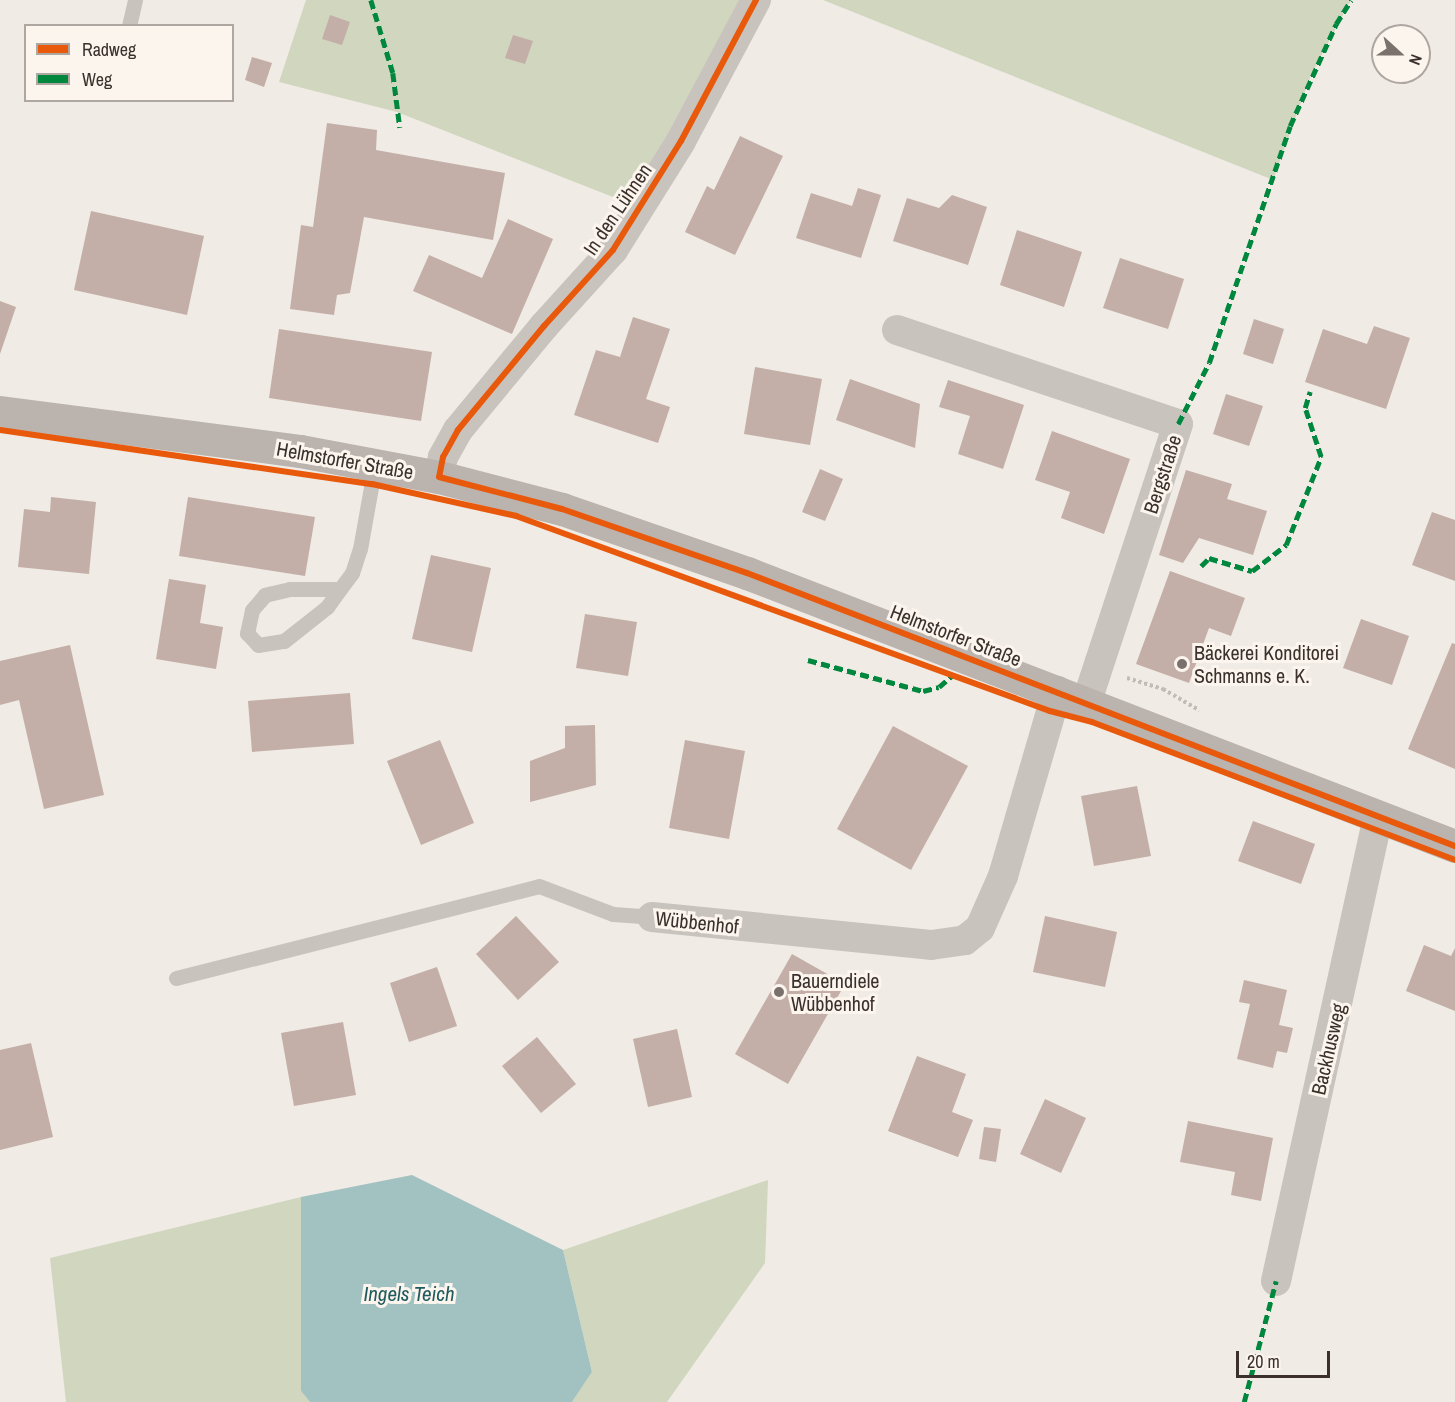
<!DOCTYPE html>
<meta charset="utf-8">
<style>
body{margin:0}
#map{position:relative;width:1455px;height:1402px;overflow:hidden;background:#f0ebe5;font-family:"Archivo Narrow",sans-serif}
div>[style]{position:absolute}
.green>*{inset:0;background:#d1d6bf}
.water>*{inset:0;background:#a1c2c1}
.building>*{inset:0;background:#c3afa7}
.path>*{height:4px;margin-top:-2px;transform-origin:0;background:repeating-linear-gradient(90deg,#c2bbb6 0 3px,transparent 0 6px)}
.service>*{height:15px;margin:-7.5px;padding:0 7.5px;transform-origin:7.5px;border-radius:7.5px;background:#c9c3be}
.minor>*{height:30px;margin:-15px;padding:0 15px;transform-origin:15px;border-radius:15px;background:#c9c3be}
.secondary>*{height:33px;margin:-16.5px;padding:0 16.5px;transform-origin:16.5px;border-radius:16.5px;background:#bab3ae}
.quiet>*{height:4.5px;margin-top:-2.25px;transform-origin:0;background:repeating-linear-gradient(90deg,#00873e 0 9px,transparent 0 13.5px)}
.cycleway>*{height:6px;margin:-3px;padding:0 3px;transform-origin:3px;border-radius:3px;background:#e8590c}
.dots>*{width:16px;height:16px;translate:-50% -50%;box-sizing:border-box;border:3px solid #fbf5ee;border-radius:50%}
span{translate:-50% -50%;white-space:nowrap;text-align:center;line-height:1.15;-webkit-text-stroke:6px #fbf5ee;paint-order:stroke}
.street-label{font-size:20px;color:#3b302b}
.poi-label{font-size:20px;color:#3b302b}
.left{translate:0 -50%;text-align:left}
.water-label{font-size:21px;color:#1f5a5e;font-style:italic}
.legend{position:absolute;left:24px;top:24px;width:210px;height:78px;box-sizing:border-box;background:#fbf5ee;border:2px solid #aea6a0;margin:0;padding:8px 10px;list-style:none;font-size:18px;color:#3b302b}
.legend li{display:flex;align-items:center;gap:12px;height:30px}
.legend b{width:30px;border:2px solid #aea6a0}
.north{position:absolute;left:1371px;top:24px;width:60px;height:60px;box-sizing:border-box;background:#fbf5ee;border:2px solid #aea6a0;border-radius:50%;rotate:111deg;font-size:16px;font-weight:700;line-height:24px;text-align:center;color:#3b302b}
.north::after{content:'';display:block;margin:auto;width:21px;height:27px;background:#7a716c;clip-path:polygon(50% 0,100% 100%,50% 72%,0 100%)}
.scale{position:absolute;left:1236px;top:1351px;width:94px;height:27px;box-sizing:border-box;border:3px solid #3b302b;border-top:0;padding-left:8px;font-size:18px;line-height:21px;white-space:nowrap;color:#3b302b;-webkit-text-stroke:4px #fbf5ee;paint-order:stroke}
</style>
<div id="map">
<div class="green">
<i style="clip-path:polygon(306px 0,756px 0,641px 208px,397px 112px,279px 82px)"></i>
<i style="clip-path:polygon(823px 0,1351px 0,1311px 75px,1273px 180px)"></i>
<i style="clip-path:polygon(768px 1180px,765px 1263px,667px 1402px,572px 1402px,592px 1372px,563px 1250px)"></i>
<i style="clip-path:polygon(301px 1197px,301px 1391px,310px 1402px,66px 1402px,50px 1258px)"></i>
</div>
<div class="water">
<i style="clip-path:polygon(412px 1175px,563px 1250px,592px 1372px,572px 1402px,310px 1402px,301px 1391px,301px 1197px)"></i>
</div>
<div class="building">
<i style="clip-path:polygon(330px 15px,350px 22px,342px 45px,322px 39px)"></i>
<i style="clip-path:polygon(513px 35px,533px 41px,525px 64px,505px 58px)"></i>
<i style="clip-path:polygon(252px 57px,272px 63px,264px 87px,245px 80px)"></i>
<i style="clip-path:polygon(327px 123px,377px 130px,376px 150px,505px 173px,493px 240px,364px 217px,350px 293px,337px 295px,334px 315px,290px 309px,301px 225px,313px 227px)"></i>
<i style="clip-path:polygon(740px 136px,783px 156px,735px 255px,685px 232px,707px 186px,714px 190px)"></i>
<i style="clip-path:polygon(858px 188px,881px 195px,861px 258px,796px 238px,811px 193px,852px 206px)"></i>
<i style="clip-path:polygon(952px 195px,987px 207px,968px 265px,893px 241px,907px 198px,939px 208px)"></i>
<i style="clip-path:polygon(91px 211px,204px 236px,187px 315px,74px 290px)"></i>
<i style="clip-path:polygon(508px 219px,553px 239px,512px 334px,413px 291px,429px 255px,482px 278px)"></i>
<i style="clip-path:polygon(1017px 230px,1082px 252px,1064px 307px,1000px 285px)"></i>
<i style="clip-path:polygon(1120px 258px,1184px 279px,1168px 329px,1103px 308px)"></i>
<i style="clip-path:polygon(0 301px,16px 307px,0 354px)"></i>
<i style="clip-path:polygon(633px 317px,670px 329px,646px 399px,670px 407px,658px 443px,574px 415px,596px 350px,620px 357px)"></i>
<i style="clip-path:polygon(1254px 319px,1284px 329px,1273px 364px,1243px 354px)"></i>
<i style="clip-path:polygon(1374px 326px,1410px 338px,1386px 409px,1305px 382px,1323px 329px,1367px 344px)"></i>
<i style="clip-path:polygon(279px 329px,432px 352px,421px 421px,269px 398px)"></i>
<i style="clip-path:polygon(755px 367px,822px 379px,810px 445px,744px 434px)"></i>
<i style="clip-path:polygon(850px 379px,920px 404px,915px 448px,836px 420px)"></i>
<i style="clip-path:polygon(948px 380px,1024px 405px,1003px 469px,958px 454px,970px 416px,939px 407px)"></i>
<i style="clip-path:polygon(1226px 394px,1263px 406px,1249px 446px,1213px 434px)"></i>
<i style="clip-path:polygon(1052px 431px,1130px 459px,1104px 534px,1061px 518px,1070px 492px,1035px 480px)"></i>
<i style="clip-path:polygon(820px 469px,843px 479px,825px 521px,802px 512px)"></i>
<i style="clip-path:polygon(1186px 470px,1232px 484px,1227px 499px,1267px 511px,1253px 555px,1199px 538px,1183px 563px,1159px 555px)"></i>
<i style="clip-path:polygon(51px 497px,96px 502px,89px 574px,18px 567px,24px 509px,50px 512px)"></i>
<i style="clip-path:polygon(188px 497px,315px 517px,305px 576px,179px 556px)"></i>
<i style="clip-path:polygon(1432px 512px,1455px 520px,1455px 581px,1412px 565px)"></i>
<i style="clip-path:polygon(431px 555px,491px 568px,472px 652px,412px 639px)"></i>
<i style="clip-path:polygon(1170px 571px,1245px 598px,1231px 636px,1209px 628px,1189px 683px,1136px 664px)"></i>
<i style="clip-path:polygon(169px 579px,206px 585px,200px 623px,223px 627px,216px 669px,156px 659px)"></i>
<i style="clip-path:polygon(585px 614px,637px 622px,628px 676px,576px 668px)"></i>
<i style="clip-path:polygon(1361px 619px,1409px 636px,1392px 685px,1343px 668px)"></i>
<i style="clip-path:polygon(1452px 643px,1455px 644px,1455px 769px,1408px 749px)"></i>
<i style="clip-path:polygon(70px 645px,104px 795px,44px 809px,19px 700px,0 705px,0 661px)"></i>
<i style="clip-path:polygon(350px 693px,354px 744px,252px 752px,248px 701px)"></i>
<i style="clip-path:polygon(595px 725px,596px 785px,530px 802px,530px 761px,565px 748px,565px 726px)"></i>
<i style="clip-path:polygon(893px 726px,968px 766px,911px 870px,837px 829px)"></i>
<i style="clip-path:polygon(440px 740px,474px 823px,421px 845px,387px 761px)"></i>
<i style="clip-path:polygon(685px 740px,745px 751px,729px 839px,669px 828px)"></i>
<i style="clip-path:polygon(1137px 786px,1151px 856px,1094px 866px,1081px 796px)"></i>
<i style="clip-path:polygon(1253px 821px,1315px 844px,1301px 884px,1238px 861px)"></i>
<i style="clip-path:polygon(516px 916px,559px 962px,518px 1000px,476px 954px)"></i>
<i style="clip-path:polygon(1045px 916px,1117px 932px,1105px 987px,1033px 972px)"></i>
<i style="clip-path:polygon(1424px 945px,1451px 956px,1455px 948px,1455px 1011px,1406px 991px)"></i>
<i style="clip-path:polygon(792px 954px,845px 984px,788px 1084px,735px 1054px)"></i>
<i style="clip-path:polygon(437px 967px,457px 1026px,409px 1042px,390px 983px)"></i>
<i style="clip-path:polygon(1244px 980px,1287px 990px,1279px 1025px,1293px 1028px,1287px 1053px,1277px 1051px,1273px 1068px,1237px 1059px,1250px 1004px,1239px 1002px)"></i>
<i style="clip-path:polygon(343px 1022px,356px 1095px,294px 1106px,281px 1033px)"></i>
<i style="clip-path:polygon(677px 1029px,692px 1097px,648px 1107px,633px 1039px)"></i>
<i style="clip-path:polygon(537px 1037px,576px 1084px,541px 1113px,502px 1066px)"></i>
<i style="clip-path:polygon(31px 1043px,53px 1137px,0 1150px,0 1050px)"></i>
<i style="clip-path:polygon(917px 1056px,966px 1074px,952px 1112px,973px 1120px,958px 1157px,888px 1131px)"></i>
<i style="clip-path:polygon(1045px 1099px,1086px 1118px,1061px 1173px,1020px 1154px)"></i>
<i style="clip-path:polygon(1188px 1121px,1273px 1138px,1261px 1201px,1231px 1195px,1235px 1172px,1180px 1162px)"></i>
<i style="clip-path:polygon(984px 1127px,1001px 1129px,996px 1162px,979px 1159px)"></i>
</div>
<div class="path">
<i style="left:1127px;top:678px;width:38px;rotate:17deg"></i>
<i style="left:1163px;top:689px;width:42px;rotate:30.3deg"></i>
</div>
<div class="service">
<i style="left:129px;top:26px;width:27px;rotate:-77deg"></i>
<i style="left:340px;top:589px;width:50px;rotate:180deg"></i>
<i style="left:290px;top:589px;width:26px;rotate:167deg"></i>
<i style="left:265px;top:595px;width:20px;rotate:131deg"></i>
<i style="left:252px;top:610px;width:24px;rotate:102deg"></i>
<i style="left:247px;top:633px;width:16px;rotate:47deg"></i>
<i style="left:258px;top:645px;width:26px;rotate:-9deg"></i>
<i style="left:284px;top:641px;width:55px;rotate:-38.3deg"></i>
<i style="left:327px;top:607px;width:22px;rotate:-54deg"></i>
<i style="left:340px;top:589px;width:20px;rotate:-53deg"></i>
<i style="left:352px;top:573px;width:25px;rotate:-72deg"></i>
<i style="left:360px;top:549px;width:85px;rotate:-79.9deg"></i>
<i style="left:176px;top:978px;width:374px;rotate:-14.2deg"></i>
<i style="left:539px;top:886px;width:79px;rotate:20.7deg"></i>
<i style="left:613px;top:914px;width:39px;rotate:4deg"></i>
</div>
<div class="minor">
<i style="left:897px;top:330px;width:296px;rotate:18.5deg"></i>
<i style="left:1178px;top:424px;width:294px;rotate:108.2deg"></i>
<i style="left:439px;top:477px;width:20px;rotate:-79deg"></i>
<i style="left:443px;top:457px;width:31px;rotate:-61deg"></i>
<i style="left:458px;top:430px;width:135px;rotate:-50.4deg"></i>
<i style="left:544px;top:326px;width:103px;rotate:-47.8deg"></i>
<i style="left:613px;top:250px;width:128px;rotate:-58deg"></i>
<i style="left:681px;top:141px;width:160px;rotate:-62deg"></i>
<i style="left:652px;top:917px;width:280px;rotate:5.7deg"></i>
<i style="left:931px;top:945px;width:34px;rotate:-8deg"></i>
<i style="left:965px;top:940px;width:19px;rotate:-39deg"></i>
<i style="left:980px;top:928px;width:57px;rotate:-66.1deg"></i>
<i style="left:1003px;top:876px;width:193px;rotate:-73.7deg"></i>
<i style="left:1276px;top:1281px;width:475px;rotate:-77.6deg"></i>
</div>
<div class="secondary">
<i style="left:0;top:412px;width:303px;rotate:7.4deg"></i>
<i style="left:300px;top:451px;width:141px;rotate:10.6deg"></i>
<i style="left:439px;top:477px;width:127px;rotate:14.6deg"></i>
<i style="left:562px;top:509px;width:196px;rotate:19.1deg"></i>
<i style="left:747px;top:573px;width:759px;rotate:21.09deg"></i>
</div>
<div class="quiet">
<i style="left:371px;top:0;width:76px;rotate:73.2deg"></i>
<i style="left:393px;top:73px;width:55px;rotate:82.7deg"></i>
<i style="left:1178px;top:424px;width:68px;rotate:-63.1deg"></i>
<i style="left:1209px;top:363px;width:250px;rotate:-71.1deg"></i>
<i style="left:1290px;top:126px;width:112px;rotate:-65.7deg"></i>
<i style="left:1336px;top:24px;width:28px;rotate:-58deg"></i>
<i style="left:1201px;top:566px;width:11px;rotate:-45deg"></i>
<i style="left:1209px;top:558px;width:45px;rotate:16.8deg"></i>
<i style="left:1252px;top:571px;width:43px;rotate:-37.4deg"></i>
<i style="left:1286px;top:545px;width:95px;rotate:-68.3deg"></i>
<i style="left:1321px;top:457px;width:52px;rotate:-108.1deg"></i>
<i style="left:1305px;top:408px;width:17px;rotate:-73deg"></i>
<i style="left:808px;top:660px;width:119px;rotate:15.1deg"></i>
<i style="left:923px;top:691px;width:16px;rotate:-14deg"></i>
<i style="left:939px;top:687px;width:18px;rotate:-41deg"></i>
<i style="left:1244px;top:1402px;width:125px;rotate:-75.2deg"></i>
</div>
<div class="cycleway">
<i style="left:756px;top:0;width:160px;rotate:118deg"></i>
<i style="left:681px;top:141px;width:128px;rotate:122deg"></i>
<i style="left:613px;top:250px;width:103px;rotate:132.2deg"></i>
<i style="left:544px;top:326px;width:135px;rotate:129.6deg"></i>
<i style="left:458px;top:430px;width:31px;rotate:119deg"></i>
<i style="left:443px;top:457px;width:20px;rotate:101deg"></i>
<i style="left:439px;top:477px;width:127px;rotate:14.6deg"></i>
<i style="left:562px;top:509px;width:196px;rotate:19.1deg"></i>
<i style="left:747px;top:573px;width:759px;rotate:21.09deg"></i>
<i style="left:0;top:430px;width:376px;rotate:8.3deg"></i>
<i style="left:372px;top:484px;width:148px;rotate:12.5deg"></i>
<i style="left:516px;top:516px;width:568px;rotate:20.06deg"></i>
<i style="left:1050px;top:711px;width:43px;rotate:14.7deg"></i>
<i style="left:1092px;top:722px;width:388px;rotate:20.8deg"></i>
</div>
<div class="dots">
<i style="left:1182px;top:664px;background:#7a716c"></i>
<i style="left:779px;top:992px;background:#7a716c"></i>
</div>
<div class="street-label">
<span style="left:617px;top:209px;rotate:-56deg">In den Lühnen</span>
<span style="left:345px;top:460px;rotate:10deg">Helmstorfer Straße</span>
<span style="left:1162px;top:474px;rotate:-72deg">Bergstraße</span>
<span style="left:956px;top:635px;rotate:21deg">Helmstorfer Straße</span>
<span style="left:697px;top:922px;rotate:6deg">Wübbenhof</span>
<span style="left:1328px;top:1049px;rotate:-77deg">Backhusweg</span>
</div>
<div class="poi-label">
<span class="left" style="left:1194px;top:664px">Bäckerei Konditorei<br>Schmanns e. K.</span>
<span class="left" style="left:791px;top:992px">Bauerndiele<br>Wübbenhof</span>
</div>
<div class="water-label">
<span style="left:409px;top:1294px">Ingels Teich</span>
</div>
<ul class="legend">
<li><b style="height:8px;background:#e8590c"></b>Radweg</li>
<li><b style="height:8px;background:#00873e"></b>Weg</li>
</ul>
<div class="north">N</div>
<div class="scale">20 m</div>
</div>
